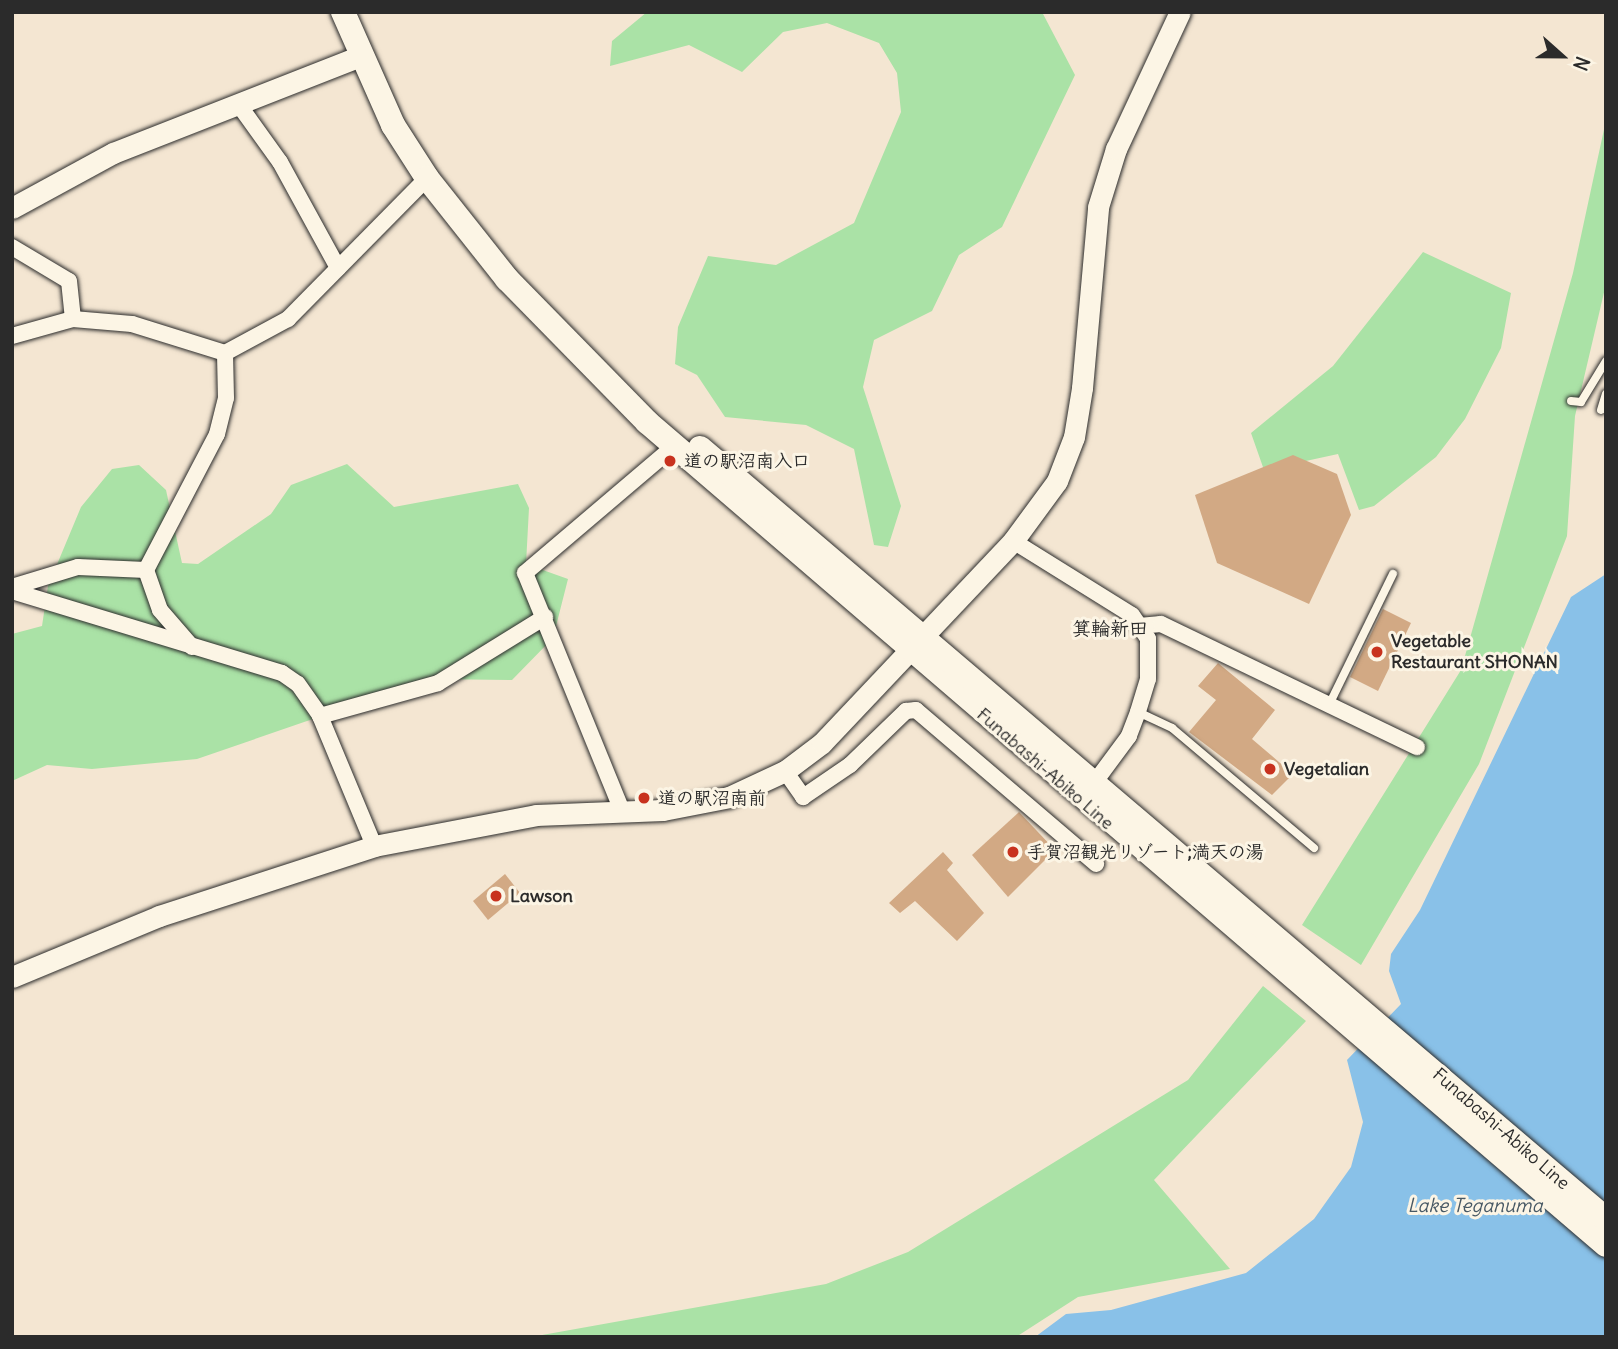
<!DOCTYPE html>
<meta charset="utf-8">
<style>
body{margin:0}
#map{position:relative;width:1618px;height:1349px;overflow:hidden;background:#f4e6d2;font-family:Delius,"Klee One",sans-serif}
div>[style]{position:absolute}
.green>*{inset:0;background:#aae2a6}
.water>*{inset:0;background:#89c1e8}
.building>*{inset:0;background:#d2a984}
.roads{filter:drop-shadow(0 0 2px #2b2b2b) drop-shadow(0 0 2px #2b2b2b)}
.lane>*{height:8px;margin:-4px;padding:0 4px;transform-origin:4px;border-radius:4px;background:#fcf5e5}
.street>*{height:16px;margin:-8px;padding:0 8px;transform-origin:8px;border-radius:8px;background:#fcf5e5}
.secondary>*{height:21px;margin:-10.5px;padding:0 10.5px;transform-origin:10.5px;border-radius:10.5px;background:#fcf5e5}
.primary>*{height:24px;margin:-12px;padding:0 12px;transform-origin:12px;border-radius:12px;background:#fcf5e5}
.dots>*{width:19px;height:19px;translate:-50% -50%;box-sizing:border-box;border:4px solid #fcf5e5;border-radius:50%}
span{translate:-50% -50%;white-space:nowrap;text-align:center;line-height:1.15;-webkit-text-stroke:6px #fcf5e5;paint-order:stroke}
.poi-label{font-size:18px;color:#2b2b2b;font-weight:700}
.left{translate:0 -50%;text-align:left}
.street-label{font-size:18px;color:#2b2b2b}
.neighbourhood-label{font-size:19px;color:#2b2b2b;font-weight:700}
.water-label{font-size:19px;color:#475864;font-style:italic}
.frame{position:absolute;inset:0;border:14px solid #2b2b2b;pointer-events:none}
.north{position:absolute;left:1527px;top:21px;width:70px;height:70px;-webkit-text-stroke:5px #fcf5e5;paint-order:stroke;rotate:111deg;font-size:19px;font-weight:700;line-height:28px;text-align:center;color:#2b2b2b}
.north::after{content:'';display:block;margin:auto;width:24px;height:32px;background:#2b2b2b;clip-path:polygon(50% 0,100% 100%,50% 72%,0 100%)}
</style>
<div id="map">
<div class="green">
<i style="clip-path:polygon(647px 12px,1042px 12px,1075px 75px,1002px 227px,959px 255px,932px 311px,874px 340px,863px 387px,901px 506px,888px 547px,874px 545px,854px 449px,806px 425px,725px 417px,697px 375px,675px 364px,678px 327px,708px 256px,776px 265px,854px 223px,901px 112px,897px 73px,879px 43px,827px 23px,783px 32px,742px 72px,689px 45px,610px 66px,612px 41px)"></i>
<i style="clip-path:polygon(1606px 120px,1606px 284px,1575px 416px,1567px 536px,1479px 764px,1361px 965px,1302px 925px,1461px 670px,1573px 273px)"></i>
<i style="clip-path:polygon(1423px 252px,1511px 293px,1501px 348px,1465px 419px,1436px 457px,1374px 506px,1359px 510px,1338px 454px,1264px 470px,1251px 433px,1333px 366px)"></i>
<i style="clip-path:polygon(347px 464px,394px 507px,518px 484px,529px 508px,526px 564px,568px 579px,553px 638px,512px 680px,429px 679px,197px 759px,92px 769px,47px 765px,12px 781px,12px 634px,42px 626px,48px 586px,81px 507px,112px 469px,139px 465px,166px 490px,182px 563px,198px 564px,271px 514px,291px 485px)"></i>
<i style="clip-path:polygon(1263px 986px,1306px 1021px,1154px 1180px,1230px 1269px,1078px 1297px,1016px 1337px,531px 1337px,826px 1284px,908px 1252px,1188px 1080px)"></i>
</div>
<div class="water">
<i style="clip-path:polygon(1606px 574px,1606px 1337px,1035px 1337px,1066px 1314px,1111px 1310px,1246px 1273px,1314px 1219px,1351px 1167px,1363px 1122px,1347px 1060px,1401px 1004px,1389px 971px,1391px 954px,1420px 910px,1571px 597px)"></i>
</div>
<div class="building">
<i style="clip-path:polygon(1293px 455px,1337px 474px,1351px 515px,1309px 604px,1217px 563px,1195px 495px)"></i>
<i style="clip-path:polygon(1383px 609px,1411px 623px,1378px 691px,1350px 677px)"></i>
<i style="clip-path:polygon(1218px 663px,1275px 710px,1252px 739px,1293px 774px,1272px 795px,1189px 732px,1216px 700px,1198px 686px)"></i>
<i style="clip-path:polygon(1019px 812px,1055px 850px,1008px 897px,972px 855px)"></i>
<i style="clip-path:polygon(943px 852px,953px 863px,947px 870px,984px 913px,957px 941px,915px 901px,900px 913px,889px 903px)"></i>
<i style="clip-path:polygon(505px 874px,520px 893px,488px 920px,473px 901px)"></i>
</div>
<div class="roads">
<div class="lane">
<i style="left:1571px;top:401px;width:10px;rotate:6deg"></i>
<i style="left:1581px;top:402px;width:48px;rotate:-58.6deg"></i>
<i style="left:1601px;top:410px;width:17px;rotate:-73deg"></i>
<i style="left:1329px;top:705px;width:146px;rotate:-64deg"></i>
<i style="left:1138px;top:712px;width:38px;rotate:25deg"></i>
<i style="left:1172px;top:728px;width:186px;rotate:40.2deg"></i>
</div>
<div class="street">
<i style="left:239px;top:105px;width:70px;rotate:54.3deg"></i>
<i style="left:280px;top:162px;width:121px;rotate:61.3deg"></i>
<i style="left:12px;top:247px;width:66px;rotate:30.8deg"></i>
<i style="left:69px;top:281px;width:38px;rotate:84deg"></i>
<i style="left:12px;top:336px;width:63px;rotate:-15.6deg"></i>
<i style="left:73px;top:319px;width:59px;rotate:4.8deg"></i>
<i style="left:132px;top:324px;width:97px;rotate:17.3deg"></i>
<i style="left:225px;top:353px;width:72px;rotate:-28.4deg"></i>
<i style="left:288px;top:319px;width:198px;rotate:-45.4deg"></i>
<i style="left:1013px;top:541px;width:140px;rotate:31.9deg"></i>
<i style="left:1132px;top:615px;width:29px;rotate:56deg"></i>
<i style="left:1148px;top:639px;width:40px;rotate:90deg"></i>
<i style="left:1148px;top:679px;width:34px;rotate:107deg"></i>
<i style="left:1138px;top:712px;width:26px;rotate:111deg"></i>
<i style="left:1129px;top:736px;width:57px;rotate:126.5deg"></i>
<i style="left:146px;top:570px;width:153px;rotate:-62.4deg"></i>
<i style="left:217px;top:434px;width:37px;rotate:-76deg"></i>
<i style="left:226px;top:398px;width:45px;rotate:-91.3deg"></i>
<i style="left:12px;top:587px;width:69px;rotate:-16.9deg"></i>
<i style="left:78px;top:567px;width:68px;rotate:2.5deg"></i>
<i style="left:146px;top:570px;width:42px;rotate:70.7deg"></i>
<i style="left:160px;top:610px;width:49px;rotate:49.1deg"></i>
<i style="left:12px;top:591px;width:282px;rotate:16.9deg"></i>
<i style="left:282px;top:673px;width:19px;rotate:35deg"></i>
<i style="left:298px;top:684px;width:39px;rotate:55deg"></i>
<i style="left:320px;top:716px;width:141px;rotate:67.4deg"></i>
<i style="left:1139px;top:626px;width:22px;rotate:-5deg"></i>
<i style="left:1161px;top:624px;width:284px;rotate:25.7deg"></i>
<i style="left:320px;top:716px;width:123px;rotate:-15.6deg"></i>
<i style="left:438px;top:683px;width:126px;rotate:-31.7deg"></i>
<i style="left:785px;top:771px;width:32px;rotate:55deg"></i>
<i style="left:803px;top:797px;width:57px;rotate:-34.2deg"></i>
<i style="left:850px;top:765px;width:78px;rotate:-44deg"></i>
<i style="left:906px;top:711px;width:10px;rotate:-6deg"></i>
<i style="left:916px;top:710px;width:237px;rotate:40.5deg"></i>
<i style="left:623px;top:813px;width:259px;rotate:-112.2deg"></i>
<i style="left:525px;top:573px;width:196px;rotate:-40.4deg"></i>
</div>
<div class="secondary">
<i style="left:12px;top:208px;width:115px;rotate:-28.6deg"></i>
<i style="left:113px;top:153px;width:265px;rotate:-21.4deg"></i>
<i style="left:12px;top:977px;width:159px;rotate:-22.5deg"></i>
<i style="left:159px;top:916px;width:226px;rotate:-18deg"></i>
<i style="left:374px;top:846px;width:165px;rotate:-10.8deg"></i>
<i style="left:536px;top:815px;width:127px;rotate:-2.3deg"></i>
<i style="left:663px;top:810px;width:67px;rotate:-11.1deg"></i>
<i style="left:729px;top:797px;width:62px;rotate:-24.9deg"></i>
<i style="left:785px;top:771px;width:46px;rotate:-37.1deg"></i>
<i style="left:822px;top:743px;width:278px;rotate:-46.6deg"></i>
<i style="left:1013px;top:541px;width:74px;rotate:-53.7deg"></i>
<i style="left:1057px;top:481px;width:47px;rotate:-68.9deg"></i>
<i style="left:1074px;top:437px;width:50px;rotate:-80.7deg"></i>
<i style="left:1082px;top:388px;width:182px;rotate:-84.9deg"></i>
<i style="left:1098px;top:207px;width:61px;rotate:-72.8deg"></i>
<i style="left:1116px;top:149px;width:151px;rotate:-65deg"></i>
</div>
<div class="primary">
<i style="left:343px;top:12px;width:124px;rotate:66.1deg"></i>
<i style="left:393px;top:125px;width:63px;rotate:57.3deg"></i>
<i style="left:427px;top:178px;width:129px;rotate:51.6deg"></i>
<i style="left:507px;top:279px;width:200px;rotate:45.6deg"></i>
<i style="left:647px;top:422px;width:1264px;rotate:40.64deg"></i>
<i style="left:700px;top:448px;width:1190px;rotate:40.4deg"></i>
</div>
</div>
<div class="dots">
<i style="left:670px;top:461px;background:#c8321e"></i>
<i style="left:1377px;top:652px;background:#c8321e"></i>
<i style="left:1270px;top:769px;background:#c8321e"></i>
<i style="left:644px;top:798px;background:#c8321e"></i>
<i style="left:1013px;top:852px;background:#c8321e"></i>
<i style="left:496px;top:896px;background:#c8321e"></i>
</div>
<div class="poi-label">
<span class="left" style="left:684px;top:461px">道の駅沼南入口</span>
<span class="left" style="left:1391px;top:652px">Vegetable<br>Restaurant SHONAN</span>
<span class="left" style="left:1284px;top:769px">Vegetalian</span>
<span class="left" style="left:658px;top:798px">道の駅沼南前</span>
<span class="left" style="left:1027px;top:852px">手賀沼観光リゾート;満天の湯</span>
<span class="left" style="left:510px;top:896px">Lawson</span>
</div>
<div class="street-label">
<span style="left:1045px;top:769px;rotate:41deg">Funabashi-Abiko Line</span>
<span style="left:1501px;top:1129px;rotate:41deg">Funabashi-Abiko Line</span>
</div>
<div class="neighbourhood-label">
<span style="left:1110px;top:629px">箕輪新田</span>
</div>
<div class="water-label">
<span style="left:1475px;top:1206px">Lake Teganuma</span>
</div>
<div class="frame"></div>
<div class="north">N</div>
</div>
